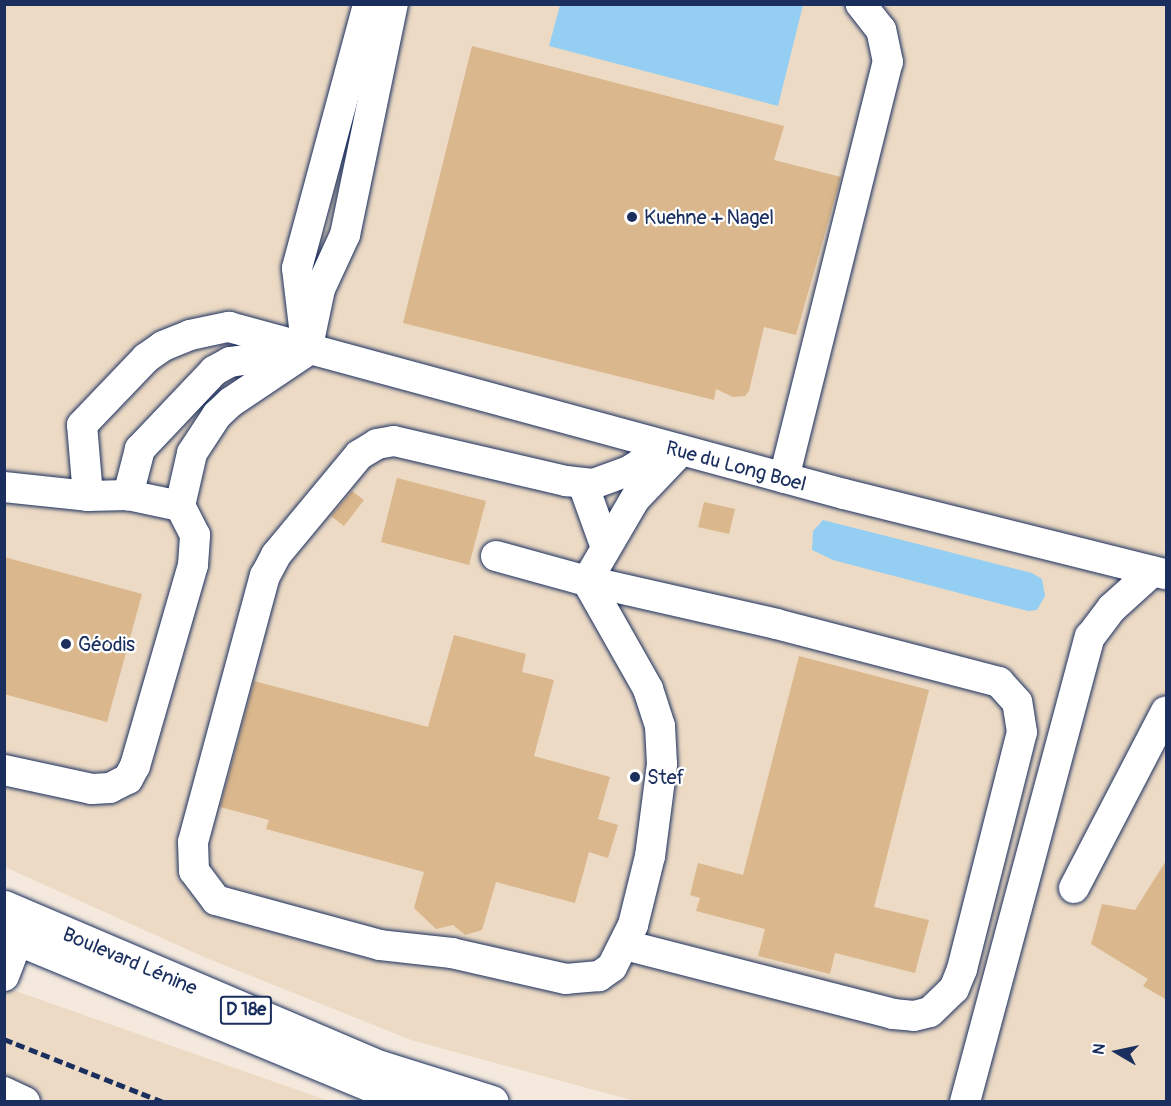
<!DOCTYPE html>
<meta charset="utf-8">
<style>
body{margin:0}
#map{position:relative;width:1171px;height:1106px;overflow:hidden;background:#f4e9dc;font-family:Pangolin,sans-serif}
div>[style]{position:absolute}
.built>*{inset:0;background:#ecdac4}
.water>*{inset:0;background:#94cef3}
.building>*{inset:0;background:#dab78c}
.roads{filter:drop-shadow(0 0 2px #1b2f5e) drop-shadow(0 0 2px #1b2f5e)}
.minor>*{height:30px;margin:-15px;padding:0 15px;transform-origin:15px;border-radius:15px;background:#fff}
.major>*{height:33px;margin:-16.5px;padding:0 16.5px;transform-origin:16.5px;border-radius:16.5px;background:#fff}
.rail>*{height:4.5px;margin-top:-2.25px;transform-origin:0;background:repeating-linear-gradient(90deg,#1b2f5e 0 9px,transparent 0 13.5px)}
.dots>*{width:16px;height:16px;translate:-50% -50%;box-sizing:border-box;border:3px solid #fff;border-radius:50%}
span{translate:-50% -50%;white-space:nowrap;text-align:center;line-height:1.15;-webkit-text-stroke:4.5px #fff;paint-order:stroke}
.shield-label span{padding:2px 4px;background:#fff;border:2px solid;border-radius:4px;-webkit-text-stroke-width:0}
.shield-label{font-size:18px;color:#1b2f5e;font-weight:700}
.poi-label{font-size:20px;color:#1b2f5e}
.left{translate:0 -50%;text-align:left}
.street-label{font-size:20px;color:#1b2f5e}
.frame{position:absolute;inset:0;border:6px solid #1b2f5e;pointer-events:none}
.north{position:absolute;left:1087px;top:1022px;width:60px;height:60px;-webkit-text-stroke:4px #fff;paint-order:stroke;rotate:279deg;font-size:16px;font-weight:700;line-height:24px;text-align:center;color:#1b2f5e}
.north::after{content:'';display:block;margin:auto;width:21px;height:27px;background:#1b2f5e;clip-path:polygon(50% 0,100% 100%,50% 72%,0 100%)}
</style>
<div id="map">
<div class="built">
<i style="clip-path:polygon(5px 5px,1166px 5px,1166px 1101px,635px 1101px,411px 1040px,204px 957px,5px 867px)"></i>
<i style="clip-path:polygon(4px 987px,24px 994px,329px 1101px,5px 1101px)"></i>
</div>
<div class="water">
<i style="clip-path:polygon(560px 5px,560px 4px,803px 5px,778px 106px,549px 46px)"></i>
<i style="clip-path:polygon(823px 520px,1032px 573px,1042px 579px,1045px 596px,1037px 610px,1028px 611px,833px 560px,812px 550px,813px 531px)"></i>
</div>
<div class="building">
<i style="clip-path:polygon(472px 46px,784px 126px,774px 160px,841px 177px,796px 335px,764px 327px,749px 391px,745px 396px,733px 397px,716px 389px,714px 400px,403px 323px)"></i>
<i style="clip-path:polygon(397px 478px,486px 501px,469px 565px,381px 542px)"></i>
<i style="clip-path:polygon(352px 491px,364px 500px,344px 526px,331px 516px)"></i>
<i style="clip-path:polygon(704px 502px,735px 509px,729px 534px,698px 527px)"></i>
<i style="clip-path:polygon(4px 557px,142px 594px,107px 722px,4px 694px)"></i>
<i style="clip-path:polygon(454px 635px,526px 654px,522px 672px,554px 680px,534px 756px,610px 777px,598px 819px,618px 825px,608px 858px,589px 852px,575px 903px,496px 882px,482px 930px,465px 935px,453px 925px,436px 929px,414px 908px,424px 872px,266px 829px,269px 820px,220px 807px,254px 681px,428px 727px)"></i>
<i style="clip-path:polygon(799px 656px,929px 690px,874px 907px,929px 920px,915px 973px,835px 953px,830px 974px,758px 956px,765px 929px,696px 911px,700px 898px,690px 895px,698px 863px,743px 875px)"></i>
<i style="clip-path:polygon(1167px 859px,1167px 1000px,1143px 986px,1148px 979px,1091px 944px,1102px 904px,1135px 910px)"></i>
</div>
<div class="roads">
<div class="minor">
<i style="left:304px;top:327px;width:59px;rotate:-96.8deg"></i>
<i style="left:297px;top:268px;width:273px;rotate:-74.9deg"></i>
<i style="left:307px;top:351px;width:63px;rotate:-78.2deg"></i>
<i style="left:320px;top:289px;width:60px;rotate:-65.2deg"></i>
<i style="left:345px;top:235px;width:236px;rotate:-78.3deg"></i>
<i style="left:784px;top:478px;width:429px;rotate:-76deg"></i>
<i style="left:888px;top:62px;width:33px;rotate:-102deg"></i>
<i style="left:881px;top:30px;width:33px;rotate:-128deg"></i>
<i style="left:583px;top:484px;width:65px;rotate:70.2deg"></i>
<i style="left:4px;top:487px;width:84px;rotate:6.1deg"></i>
<i style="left:180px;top:506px;width:53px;rotate:-168.1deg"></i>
<i style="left:128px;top:495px;width:40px;rotate:178.6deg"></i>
<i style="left:88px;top:496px;width:71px;rotate:-94.8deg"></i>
<i style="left:82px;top:425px;width:93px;rotate:-46.3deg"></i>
<i style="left:146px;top:358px;width:21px;rotate:-35deg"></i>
<i style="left:163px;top:346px;width:29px;rotate:-22deg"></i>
<i style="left:190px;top:335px;width:40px;rotate:-12deg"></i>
<i style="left:229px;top:327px;width:637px;rotate:15.19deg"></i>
<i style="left:844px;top:494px;width:332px;rotate:14deg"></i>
<i style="left:496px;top:556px;width:94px;rotate:15.4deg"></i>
<i style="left:587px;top:581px;width:124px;rotate:60.5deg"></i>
<i style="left:648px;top:689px;width:39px;rotate:72deg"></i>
<i style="left:660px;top:726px;width:38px;rotate:87deg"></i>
<i style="left:662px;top:764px;width:93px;rotate:97.4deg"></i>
<i style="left:650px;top:856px;width:71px;rotate:103.8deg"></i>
<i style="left:633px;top:925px;width:47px;rotate:116.6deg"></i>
<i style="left:612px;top:967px;width:16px;rotate:145deg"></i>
<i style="left:599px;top:976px;width:33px;rotate:175deg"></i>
<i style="left:566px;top:979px;width:117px;rotate:-167.2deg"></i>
<i style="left:452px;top:953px;width:72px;rotate:-173.7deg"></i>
<i style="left:380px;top:945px;width:170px;rotate:-164.7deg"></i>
<i style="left:216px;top:900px;width:36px;rotate:-127deg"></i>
<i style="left:194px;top:871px;width:29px;rotate:-92deg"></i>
<i style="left:193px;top:842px;width:276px;rotate:-74.9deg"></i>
<i style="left:265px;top:576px;width:24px;rotate:-62deg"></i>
<i style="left:276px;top:555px;width:130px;rotate:-50.3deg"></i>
<i style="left:359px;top:455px;width:21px;rotate:-31deg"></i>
<i style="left:377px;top:444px;width:17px;rotate:-10deg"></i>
<i style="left:394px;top:441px;width:177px;rotate:13.1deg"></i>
<i style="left:566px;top:481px;width:27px;rotate:6deg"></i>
<i style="left:593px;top:484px;width:38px;rotate:-20deg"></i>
<i style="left:629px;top:471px;width:45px;rotate:-32.3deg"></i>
<i style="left:4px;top:770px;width:90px;rotate:12.2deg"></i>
<i style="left:92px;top:789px;width:18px;rotate:-3deg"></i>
<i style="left:110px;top:788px;width:20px;rotate:-27deg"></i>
<i style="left:128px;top:779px;width:15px;rotate:-62deg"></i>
<i style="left:135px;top:766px;width:209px;rotate:-73.9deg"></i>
<i style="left:193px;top:565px;width:30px;rotate:-86deg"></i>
<i style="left:195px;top:535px;width:33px;rotate:-117deg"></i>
<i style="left:180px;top:506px;width:54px;rotate:-77.2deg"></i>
<i style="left:192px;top:453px;width:45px;rotate:-56.7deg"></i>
<i style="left:217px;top:415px;width:19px;rotate:-43deg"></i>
<i style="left:231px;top:402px;width:92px;rotate:-33.9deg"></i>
<i style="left:307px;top:351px;width:78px;rotate:171.9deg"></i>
<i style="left:230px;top:362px;width:18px;rotate:151deg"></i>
<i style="left:214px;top:371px;width:108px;rotate:133.5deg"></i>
<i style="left:140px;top:449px;width:48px;rotate:104.6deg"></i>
<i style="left:1074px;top:888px;width:199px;rotate:-62.5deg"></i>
<i style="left:625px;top:945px;width:277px;rotate:14.4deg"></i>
<i style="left:893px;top:1014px;width:21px;rotate:5deg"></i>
<i style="left:914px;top:1016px;width:16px;rotate:-14deg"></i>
<i style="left:930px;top:1012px;width:33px;rotate:-44deg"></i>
<i style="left:954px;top:989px;width:22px;rotate:-68deg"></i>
<i style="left:962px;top:969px;width:244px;rotate:-75.8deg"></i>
<i style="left:1022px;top:732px;width:30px;rotate:-99deg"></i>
<i style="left:1017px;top:702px;width:27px;rotate:-132deg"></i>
<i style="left:999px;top:682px;width:229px;rotate:-165.4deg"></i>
<i style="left:777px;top:624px;width:195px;rotate:-167.2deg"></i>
<i style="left:587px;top:581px;width:95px;rotate:-59.7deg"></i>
<i style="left:635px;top:499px;width:59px;rotate:-46.4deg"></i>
<i style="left:4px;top:976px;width:40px;rotate:-69deg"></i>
<i style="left:4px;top:1092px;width:23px;rotate:25deg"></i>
<i style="left:965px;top:1102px;width:482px;rotate:-75deg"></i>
<i style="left:1090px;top:637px;width:36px;rotate:-53deg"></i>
<i style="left:1112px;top:608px;width:55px;rotate:-42.1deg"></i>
</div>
<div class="major">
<i style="left:4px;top:907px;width:409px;rotate:23.1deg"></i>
<i style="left:380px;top:1067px;width:117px;rotate:17.4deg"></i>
<i style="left:4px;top:933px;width:442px;rotate:22.5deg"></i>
</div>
</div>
<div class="rail">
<i style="left:4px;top:1039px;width:171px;rotate:21.6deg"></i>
</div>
<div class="dots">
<i style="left:632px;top:217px;background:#1b2f5e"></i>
<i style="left:66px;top:644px;background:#1b2f5e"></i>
<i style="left:635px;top:777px;background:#1b2f5e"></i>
</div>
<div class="shield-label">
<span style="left:246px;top:1010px">D 18e</span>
</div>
<div class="poi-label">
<span class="left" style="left:644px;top:217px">Kuehne + Nagel</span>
<span class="left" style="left:78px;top:644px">Géodis</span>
<span class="left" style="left:647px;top:777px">Stef</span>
</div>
<div class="street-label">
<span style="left:736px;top:466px;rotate:15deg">Rue du Long Boel</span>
<span style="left:130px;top:961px;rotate:23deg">Boulevard Lénine</span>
</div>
<div class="frame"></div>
<div class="north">N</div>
</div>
